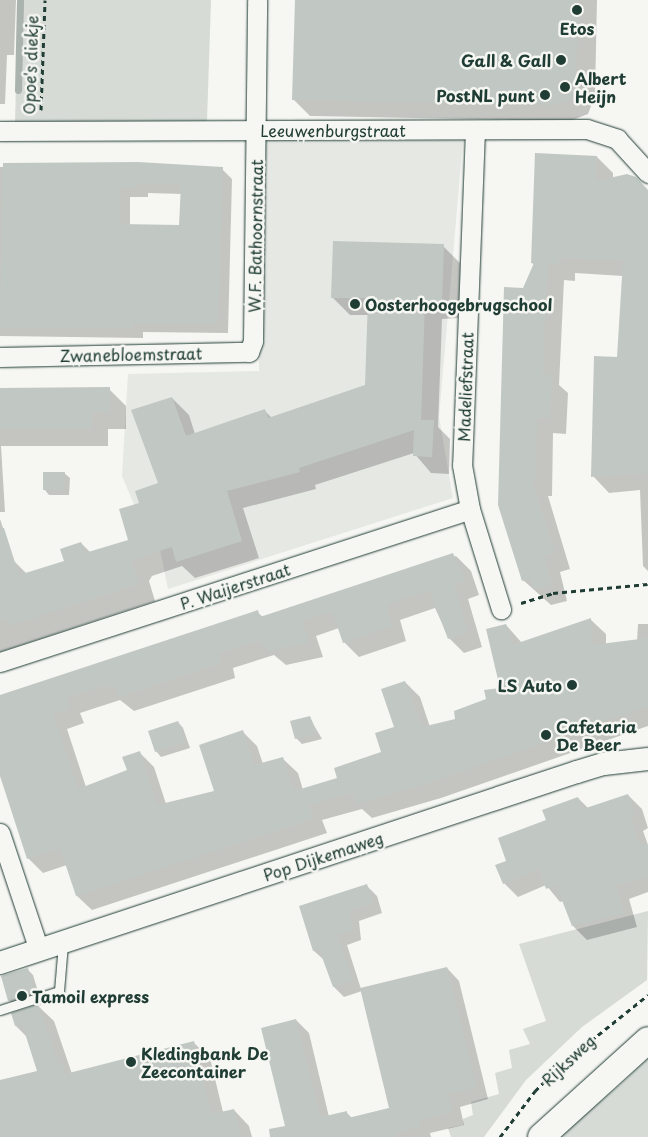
<!DOCTYPE html>
<style>
body{margin:0}
#map{position:relative;width:648px;height:1137px;overflow:hidden;background:#f6f6f2;font-family:"Playpen Sans",sans-serif}
div>[style]{position:absolute}
.built>*{inset:0;background:#e6e8e4}
.green>*{inset:0;background:#d6dbd6}
.shadow>*{inset:0;background:#0003}
.stream>*{height:7px;margin:-3.5px;padding:0 3.5px;transform-origin:3.5px;border-radius:3.5px;background:#aab3ae}
.building>*{inset:0;background:#c1c8c3}
.path>*{height:3px;margin-top:-1.5px;transform-origin:0;background:repeating-linear-gradient(90deg,#1f3d34 0 5px,transparent 0 9px)}
.roads{filter:drop-shadow(0 0 1px #1f3d34) drop-shadow(0 0 1px #1f3d34)}
.service>*{height:9px;margin:-4.5px;padding:0 4.5px;transform-origin:4.5px;border-radius:4.5px;background:#f6f6f2}
.minor>*{height:19px;margin:-9.5px;padding:0 9.5px;transform-origin:9.5px;border-radius:9.5px;background:#f6f6f2}
.tertiary>*{height:22px;margin:-11px;padding:0 11px;transform-origin:11px;border-radius:11px;background:#f6f6f2}
.secondary>*{height:26px;margin:-13px;padding:0 13px;transform-origin:13px;border-radius:13px;background:#f6f6f2}
.dots>*{width:14px;height:14px;translate:-50% -50%;box-sizing:border-box;border:2px solid #f6f6f2;border-radius:50%}
span{translate:-50% -50%;white-space:nowrap;text-align:center;line-height:1.15;-webkit-text-stroke:5px #f6f6f2;paint-order:stroke}
.poi-label{font-size:16px;color:#1f3d34;font-weight:700}
.right{translate:-100% -50%;text-align:right}
.left{translate:0 -50%;text-align:left}
.street-label{font-size:16px;color:#1f3d34}
</style>
<div id="map">
<div class="built">
<i style="clip-path:polygon(463px 140px,439px 417px,453px 498px,168px 589px,156px 530px,142px 523px,122px 476px,128px 374px,259px 371px,260px 141px)"></i>
</div>
<div class="green">
<i style="clip-path:polygon(18px 0,211px 0,207px 121px,15px 124px)"></i>
<i style="clip-path:polygon(648px 911px,647px 980px,582px 1027px,526px 1080px,484px 1137px,451px 1137px,448px 1128px,463px 1125px,463px 1119px,473px 1115px,471px 1102px,499px 1094px,495px 1073px,512px 1068px,509px 1050px,530px 1044px,523px 1029px,546px 1021px,519px 944px)"></i>
<i style="clip-path:polygon(648px 1058px,648px 1137px,559px 1137px,622px 1083px)"></i>
</div>
<div class="shadow">
<i style="clip-path:polygon(0 0,16px 0,14px 55px,7px 55px,5px 104px,0 104px)"></i>
<i style="clip-path:polygon(296px 0,597px 0,595px 96px,588px 114px,570px 121px,310px 116px,293px 99px)"></i>
<i style="clip-path:polygon(597px 157px,613px 173px,613px 178px,648px 191px,648px 571px,643px 566px,640px 490px,609px 493px,593px 476px,618px 358px,623px 276px,575px 273px,575px 281px,564px 280px,559px 385px,568px 393px,566px 434px,553px 433px,552px 496px,548px 496px,570px 569px,560px 572px,567px 601px,551px 605px,523px 580px,523px 289px,534px 265px,532px 263px)"></i>
<i style="clip-path:polygon(evenodd,138px 164px,222px 169px,232px 179px,228px 333px,143px 332px,143px 338px,0 336px,0 167px,138px 164px,148px 193px,182px 194px,180px 226px,130px 225px,130px 197px,148px 197px,148px 193px)"></i>
<i style="clip-path:polygon(443px 246px,460px 263px,459px 318px,442px 319px,438px 427px,450px 439px,449px 474px,431px 473px,414px 453px,315px 485px,316px 489px,243px 508px,259px 558px,195px 578px,182px 566px,152px 576px,149px 581px,155px 601px,0 652px,0 519px,14px 561px,27px 574px,66px 562px,81px 543px,91px 553px,129px 541px,140px 504px,160px 484px,172px 398px,189px 415px,195px 434px,265px 411px,272px 418px,366px 386px,369px 315px,350px 315px,333px 298px)"></i>
<i style="clip-path:polygon(109px 389px,126px 406px,126px 429px,108px 429px,108px 446px,1px 446px,5px 512px,0 512px,0 390px)"></i>
<i style="clip-path:polygon(64px 473px,70px 478px,69px 495px,49px 495px,44px 489px)"></i>
<i style="clip-path:polygon(456px 556px,471px 571px,479px 595px,468px 599px,482px 647px,464px 653px,449px 638px,435px 608px,400px 620px,406px 641px,359px 657px,344px 642px,339px 628px,316px 636px,323px 657px,286px 665px,274px 655px,233px 668px,235px 678px,134px 711px,120px 700px,80px 713px,84px 723px,67px 729px,86px 787px,128px 771px,139px 752px,154px 767px,166px 804px,216px 792px,242px 731px,257px 746px,263px 764px,283px 759px,298px 773px,303px 790px,338px 779px,383px 753px,396px 728px,405px 682px,420px 697px,430px 727px,456px 720px,502px 689px,506px 625px,522px 643px,591px 620px,606px 634px,606px 645px,637px 641px,638px 624px,648px 624px,648px 726px,441px 798px,372px 818px,362px 809px,322px 820px,327px 833px,92px 910px,77px 896px,67px 865px,43px 873px,28px 858px,0 772px,0 696px,257px 612px,263px 617px)"></i>
<i style="clip-path:polygon(309px 717px,322px 739px,302px 744px,296px 738px)"></i>
<i style="clip-path:polygon(178px 722px,183px 728px,190px 748px,161px 757px,156px 751px)"></i>
<i style="clip-path:polygon(628px 795px,642px 809px,648px 828px,643px 831px,648px 845px,648px 892px,629px 899px,637px 927px,587px 940px,573px 926px,563px 901px,560px 902px,546px 885px,518px 897px,504px 883px,508px 862px,548px 821px,578px 798px,588px 808px)"></i>
<i style="clip-path:polygon(367px 886px,377px 896px,382px 913px,359px 921px,361px 940px,347px 945px,361px 989px,447px 968px,459px 981px,488px 1099px,460px 1107px,464px 1125px,430px 1133px,431px 1137px,289px 1137px,296px 1020px,309px 1033px,329px 1117px,347px 1113px,352px 1118px,390px 1108px,362px 991px,344px 997px,334px 987px,324px 960px,314px 951px,300px 907px)"></i>
<i style="clip-path:polygon(28px 970px,33px 975px,40px 998px,14px 1006px,9px 1000px)"></i>
<i style="clip-path:polygon(38px 1006px,54px 1021px,72px 1074px,194px 1043px,210px 1058px,223px 1112px,234px 1110px,249px 1126px,252px 1137px,0 1137px,0 1081px,39px 1072px,27px 1037px,16px 1026px,13px 1014px)"></i>
</div>
<div class="stream">
<i style="left:18px;top:90px;width:90px;rotate:-88.7deg"></i>
</div>
<div class="building">
<i style="clip-path:polygon(295px 0,578px 0,576px 90px,568px 101px,552px 105px,292px 100px)"></i>
<i style="clip-path:polygon(535px 153px,597px 156px,596px 181px,627px 174px,636px 177px,648px 190px,648px 473px,591px 477px,594px 356px,617px 357px,623px 260px,559px 258px,559px 265px,548px 264px,546px 297px,543px 375px,552px 375px,550px 418px,537px 418px,536px 480px,532px 480px,555px 553px,544px 556px,552px 584px,534px 590px,531px 579px,522px 581px,498px 505px,504px 287px,523px 288px,534px 263px,531px 263px)"></i>
<i style="clip-path:polygon(evenodd,138px 162px,223px 167px,218px 323px,133px 323px,133px 328px,0 328px,3px 163px,138px 162px,138px 183px,181px 185px,179px 225px,120px 224px,120px 187px,138px 187px,138px 183px)"></i>
<i style="clip-path:polygon(333px 241px,444px 244px,442px 302px,425px 302px,421px 420px,434px 420px,432px 457px,413px 456px,414px 430px,299px 468px,300px 472px,227px 491px,242px 541px,176px 562px,172px 547px,135px 559px,132px 563px,139px 584px,8px 626px,6px 618px,0 620px,0 529px,4px 528px,19px 575px,64px 561px,60px 549px,81px 542px,85px 553px,128px 540px,119px 509px,139px 503px,135px 491px,158px 483px,131px 410px,172px 397px,186px 436px,265px 409px,268px 418px,365px 385px,368px 298px,331px 298px)"></i>
<i style="clip-path:polygon(110px 387px,110px 412px,92px 412px,92px 429px,0 429px,0 388px)"></i>
<i style="clip-path:polygon(43px 472px,65px 472px,64px 490px,43px 490px)"></i>
<i style="clip-path:polygon(453px 553px,465px 581px,454px 584px,468px 632px,448px 639px,430px 592px,420px 593px,386px 605px,392px 626px,343px 643px,332px 611px,302px 621px,309px 642px,292px 648px,291px 645px,270px 651px,258px 641px,219px 653px,221px 663px,119px 697px,115px 686px,107px 688px,106px 685px,66px 698px,70px 708px,53px 714px,78px 789px,127px 770px,122px 757px,140px 751px,157px 805px,214px 791px,199px 745px,243px 730px,254px 765px,283px 757px,294px 791px,337px 778px,334px 768px,381px 752px,375px 733px,394px 727px,381px 689px,405px 681px,422px 727px,455px 719px,454px 711px,486px 699px,484px 690px,500px 688px,486px 629px,506px 624px,512px 645px,591px 618px,592px 645px,648px 638px,648px 706px,426px 784px,356px 804px,352px 793px,309px 805px,313px 819px,76px 896px,60px 848px,27px 859px,0 776px,0 695px,258px 610px,260px 617px)"></i>
<i style="clip-path:polygon(310px 716px,317px 733px,295px 739px,290px 721px)"></i>
<i style="clip-path:polygon(178px 721px,185px 742px,155px 752px,148px 731px)"></i>
<i style="clip-path:polygon(628px 794px,635px 815px,630px 817px,640px 845px,648px 845px,648px 878px,616px 885px,624px 913px,572px 926px,556px 885px,546px 889px,539px 869px,503px 884px,495px 865px,506px 861px,498px 838px,546px 820px,542px 810px,578px 797px,583px 809px)"></i>
<i style="clip-path:polygon(367px 884px,373px 903px,350px 911px,352px 930px,337px 935px,353px 981px,333px 987px,319px 949px,313px 951px,299px 906px)"></i>
<i style="clip-path:polygon(447px 967px,476px 1087px,448px 1094px,452px 1112px,418px 1121px,420px 1127px,395px 1133px,396px 1137px,270px 1137px,269px 1129px,285px 1126px,261px 1028px,296px 1019px,321px 1117px,347px 1111px,348px 1118px,389px 1108px,360px 988px)"></i>
<i style="clip-path:polygon(28px 968px,35px 992px,8px 1001px,1px 976px)"></i>
<i style="clip-path:polygon(38px 1004px,59px 1065px,63px 1064px,65px 1074px,194px 1041px,212px 1114px,234px 1109px,241px 1137px,0 1137px,0 1080px,37px 1071px,22px 1024px,15px 1026px,11px 1013px)"></i>
</div>
<div class="path">
<i style="left:41px;top:110px;width:110px;rotate:-87.9deg"></i>
<i style="left:521px;top:603px;width:34px;rotate:-17deg"></i>
<i style="left:553px;top:593px;width:95px;rotate:-5.4deg"></i>
<i style="left:500px;top:1137px;width:58px;rotate:-52.7deg"></i>
<i style="left:535px;top:1091px;width:40px;rotate:-45deg"></i>
<i style="left:563px;top:1063px;width:109px;rotate:-38.7deg"></i>
</div>
<div class="roads">
<div class="service">
<i style="left:0;top:1010px;width:62px;rotate:-17.9deg"></i>
<i style="left:59px;top:991px;width:48px;rotate:-85.2deg"></i>
</div>
<div class="minor">
<i style="left:475px;top:130px;width:335px;rotate:92.2deg"></i>
<i style="left:462px;top:465px;width:45px;rotate:79.7deg"></i>
<i style="left:470px;top:509px;width:105px;rotate:72.8deg"></i>
<i style="left:0;top:131px;width:587px;rotate:-0.2deg"></i>
<i style="left:587px;top:129px;width:32px;rotate:18deg"></i>
<i style="left:617px;top:139px;width:46px;rotate:47.6deg"></i>
<i style="left:0;top:357px;width:249px;rotate:-1.2deg"></i>
<i style="left:249px;top:352px;width:12px;rotate:-70deg"></i>
<i style="left:253px;top:341px;width:341px;rotate:-89.3deg"></i>
<i style="left:0;top:662px;width:494px;rotate:-18deg"></i>
<i style="left:0;top:833px;width:123px;rotate:71.6deg"></i>
</div>
<div class="tertiary">
<i style="left:0;top:963px;width:608px;rotate:-18.32deg"></i>
<i style="left:577px;top:772px;width:28px;rotate:-17deg"></i>
<i style="left:604px;top:764px;width:44px;rotate:-6.5deg"></i>
</div>
<div class="secondary">
<i style="left:541px;top:1137px;width:144px;rotate:-42.2deg"></i>
</div>
</div>
<div class="dots">
<i style="left:577px;top:10px;background:#1f3d34"></i>
<i style="left:561px;top:60px;background:#1f3d34"></i>
<i style="left:565px;top:87px;background:#1f3d34"></i>
<i style="left:545px;top:95px;background:#1f3d34"></i>
<i style="left:355px;top:304px;background:#1f3d34"></i>
<i style="left:572px;top:685px;background:#1f3d34"></i>
<i style="left:546px;top:735px;background:#1f3d34"></i>
<i style="left:22px;top:996px;background:#1f3d34"></i>
<i style="left:131px;top:1062px;background:#1f3d34"></i>
</div>
<div class="poi-label">
<span style="left:577px;top:28px">Etos</span>
<span class="right" style="left:551px;top:60px">Gall &amp; Gall</span>
<span class="left" style="left:575px;top:87px">Albert<br>Heijn</span>
<span class="right" style="left:535px;top:95px">PostNL punt</span>
<span class="left" style="left:365px;top:304px">Oosterhoogebrugschool</span>
<span class="right" style="left:562px;top:685px">LS Auto</span>
<span class="left" style="left:556px;top:735px">Cafetaria<br>De Beer</span>
<span class="left" style="left:32px;top:996px">Tamoil express</span>
<span class="left" style="left:141px;top:1062px">Kledingbank De<br>Zeecontainer</span>
</div>
<div class="street-label">
<span style="left:30px;top:65px;rotate:-88deg">Opoe's diekje</span>
<span style="left:333px;top:130px">Leeuwenburgstraat</span>
<span style="left:255px;top:236px;rotate:-89deg">W.F. Bathoornstraat</span>
<span style="left:131px;top:354px;rotate:-1deg">Zwanebloemstraat</span>
<span style="left:465px;top:387px;rotate:-88deg">Madeliefstraat</span>
<span style="left:235px;top:586px;rotate:-18deg">P. Waijerstraat</span>
<span style="left:323px;top:856px;rotate:-18deg">Pop Dijkemaweg</span>
<span style="left:568px;top:1060px;rotate:-43deg">Rijksweg</span>
</div>
</div>
